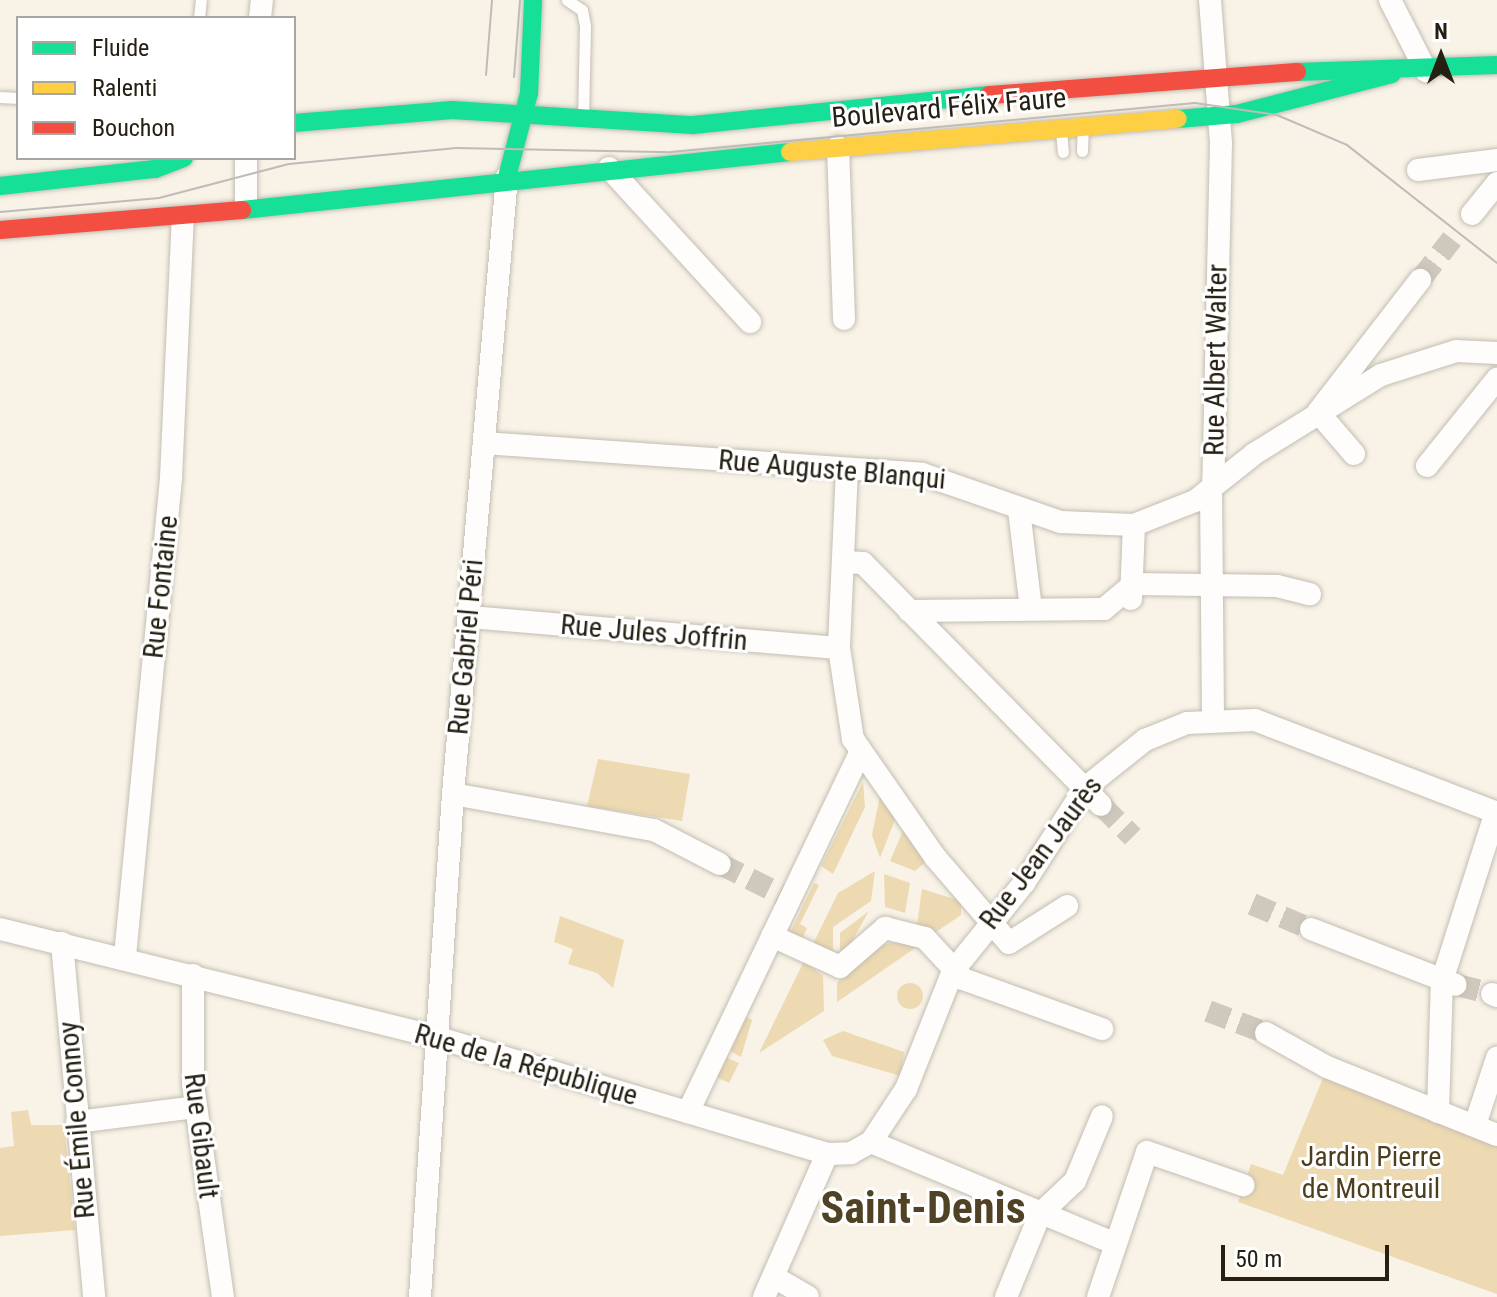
<!DOCTYPE html>
<meta charset="utf-8">
<style>
body{margin:0}
#map{position:relative;width:1497px;height:1297px;overflow:hidden;background:#f8f2e7;font-family:"Roboto Condensed",sans-serif}
div>[style]{position:absolute}
.green>*{inset:0;background:#eddab2}
.round{border-radius:50%}
.street-tunnel>*{height:22px;margin-top:-11px;transform-origin:0;background:repeating-linear-gradient(90deg,#cec8bd 0 22px,transparent 0 33px)}
.roads{filter:drop-shadow(0 0 2px #c3bdb2) drop-shadow(0 0 2px #c3bdb2)}
.lane>*{height:11px;margin:-5.5px;padding:0 5.5px;transform-origin:5.5px;border-radius:5.5px;background:#fefdfb}
.street>*{height:22px;margin:-11px;padding:0 11px;transform-origin:11px;border-radius:11px;background:#fefdfb}
.fast>*{height:18px;margin:-9px;padding:0 9px;transform-origin:9px;border-radius:9px;background:#16e098}
.slow>*{height:18px;margin:-9px;padding:0 9px;transform-origin:9px;border-radius:9px;background:#ffcf43}
.jam>*{height:18px;margin:-9px;padding:0 9px;transform-origin:9px;border-radius:9px;background:#f24e42}
.tram>*{height:2px;margin:-1px;padding:0 1px;transform-origin:1px;border-radius:1px;background:#bdbcb9}
span{translate:-50% -50%;white-space:nowrap;text-align:center;line-height:1.15;-webkit-text-stroke:6px #fff;paint-order:stroke}
.street-label{font-size:28px;color:#262013}
.park-label{font-size:28px;color:#4d3f1e}
.town-label{font-size:44px;color:#504224;font-weight:700}
.legend{position:absolute;left:16px;top:16px;width:280px;height:144px;box-sizing:border-box;background:#fff;border:2px solid #a8a6a1;margin:0;padding:10px 14px;list-style:none;font-size:24px;color:#262013}
.legend li{display:flex;align-items:center;gap:16px;height:40px}
.legend b{width:40px;border:2px solid #a8a6a1}
.north{position:absolute;left:1401px;top:16px;width:80px;height:80px;-webkit-text-stroke:6px #fff;paint-order:stroke;rotate:0deg;font-size:22px;font-weight:700;line-height:32px;text-align:center;color:#262013}
.north::after{content:'';display:block;margin:auto;width:28px;height:36px;background:#262013;clip-path:polygon(50% 0,100% 100%,50% 72%,0 100%)}
.scale{position:absolute;left:1221px;top:1245px;width:168px;height:36px;box-sizing:border-box;border:4px solid #262013;border-top:0;padding-left:10px;font-size:24px;line-height:28px;white-space:nowrap;color:#262013;-webkit-text-stroke:6px #fff;paint-order:stroke}
</style>
<div id="map">
<div class="green">
<i style="clip-path:polygon(598px 759px,690px 774px,682px 821px,587px 806px)"></i>
<i style="clip-path:polygon(863px 782px,865px 807px,833px 874px,821px 866px)"></i>
<i style="clip-path:polygon(880px 796px,896px 817px,880px 858px,872px 835px)"></i>
<i style="clip-path:polygon(905px 826px,929px 859px,915px 871px,890px 861px)"></i>
<i style="clip-path:polygon(875px 871px,871px 901px,833px 927px,833px 954px,812px 946px,838px 893px)"></i>
<i style="clip-path:polygon(884px 874px,910px 883px,905px 913px,885px 907px)"></i>
<i style="clip-path:polygon(814px 883px,819px 885px,800px 924px,807px 928px,800px 943px,788px 937px)"></i>
<i style="clip-path:polygon(922px 889px,961px 901px,961px 915px,936px 932px,917px 925px)"></i>
<i style="clip-path:polygon(869px 911px,846px 952px,840px 950px,840px 933px)"></i>
<i style="clip-path:polygon(560px 916px,624px 940px,613px 988px,597px 973px,568px 964px,573px 949px,554px 942px)"></i>
<i style="clip-path:polygon(897px 942px,918px 946px,837px 1002px,837px 983px,870px 947px)"></i>
<i style="clip-path:polygon(804px 961px,823px 976px,824px 1011px,759px 1053px)"></i>
<i class="round" style="left:897px;top:983px;width:26px;height:26px"></i>
<i style="clip-path:polygon(746px 1017px,752px 1020px,741px 1057px,730px 1051px)"></i>
<i style="clip-path:polygon(843px 1031px,904px 1052px,901px 1076px,832px 1056px,823px 1040px)"></i>
<i style="clip-path:polygon(725px 1057px,739px 1063px,729px 1083px,716px 1077px)"></i>
<i style="clip-path:polygon(1323px 1078px,1497px 1146px,1497px 1294px,1238px 1202px,1251px 1164px,1283px 1175px)"></i>
<i style="clip-path:polygon(28px 1110px,31px 1125px,64px 1125px,75px 1230px,0 1236px,0 1148px,14px 1146px,11px 1112px)"></i>
</div>
<div class="street-tunnel">
<i style="left:1420px;top:280px;width:52px;rotate:-52deg"></i>
<i style="left:1101px;top:805px;width:45px;rotate:45deg"></i>
<i style="left:720px;top:864px;width:78px;rotate:26.6deg"></i>
<i style="left:1252px;top:904px;width:64px;rotate:23deg"></i>
<i style="left:1457px;top:985px;width:36px;rotate:14deg"></i>
<i style="left:1208px;top:1011px;width:62px;rotate:20.8deg"></i>
</div>
<div class="roads">
<div class="lane">
<i style="left:567px;top:0;width:18px;rotate:34deg"></i>
<i style="left:582px;top:10px;width:16px;rotate:79deg"></i>
<i style="left:585px;top:26px;width:93px;rotate:91.2deg"></i>
<i style="left:199px;top:18px;width:18px;rotate:-84deg"></i>
<i style="left:0;top:97px;width:18px;rotate:3deg"></i>
<i style="left:1061px;top:130px;width:22px;rotate:85deg"></i>
<i style="left:1082px;top:151px;width:23px;rotate:-88deg"></i>
</div>
<div class="street">
<i style="left:1210px;top:0;width:143px;rotate:85.6deg"></i>
<i style="left:1221px;top:143px;width:343px;rotate:91.3deg"></i>
<i style="left:1390px;top:0;width:80px;rotate:63.1deg"></i>
<i style="left:260px;top:18px;width:18px;rotate:-84deg"></i>
<i style="left:838px;top:147px;width:172px;rotate:88deg"></i>
<i style="left:246px;top:158px;width:48px;rotate:90deg"></i>
<i style="left:609px;top:168px;width:209px;rotate:47.5deg"></i>
<i style="left:1418px;top:170px;width:80px;rotate:-7.2deg"></i>
<i style="left:1472px;top:214px;width:40px;rotate:-51deg"></i>
<i style="left:484px;top:443px;width:439px;rotate:4deg"></i>
<i style="left:922px;top:474px;width:147px;rotate:19.1deg"></i>
<i style="left:1061px;top:522px;width:73px;rotate:2.4deg"></i>
<i style="left:1134px;top:525px;width:66px;rotate:-21.5deg"></i>
<i style="left:1195px;top:501px;width:75px;rotate:-38.5deg"></i>
<i style="left:1254px;top:454px;width:150px;rotate:-31.9deg"></i>
<i style="left:1381px;top:375px;width:79px;rotate:-17.7deg"></i>
<i style="left:1456px;top:351px;width:41px;rotate:2.8deg"></i>
<i style="left:1354px;top:454px;width:55px;rotate:-130.6deg"></i>
<i style="left:1318px;top:412px;width:167px;rotate:-52.3deg"></i>
<i style="left:1427px;top:466px;width:112px;rotate:-51.2deg"></i>
<i style="left:847px;top:469px;width:179px;rotate:92.6deg"></i>
<i style="left:839px;top:648px;width:92px;rotate:81.3deg"></i>
<i style="left:853px;top:739px;width:144px;rotate:55.2deg"></i>
<i style="left:935px;top:857px;width:113px;rotate:49.3deg"></i>
<i style="left:1009px;top:943px;width:69px;rotate:-32.5deg"></i>
<i style="left:1211px;top:488px;width:232px;rotate:89.5deg"></i>
<i style="left:1019px;top:510px;width:100px;rotate:83.1deg"></i>
<i style="left:844px;top:562px;width:19px;rotate:3deg"></i>
<i style="left:863px;top:563px;width:339px;rotate:45.5deg"></i>
<i style="left:1131px;top:599px;width:74px;rotate:-87.7deg"></i>
<i style="left:909px;top:611px;width:195px;rotate:-0.6deg"></i>
<i style="left:1104px;top:609px;width:39px;rotate:-40deg"></i>
<i style="left:1134px;top:584px;width:143px;rotate:0.8deg"></i>
<i style="left:1277px;top:586px;width:34px;rotate:14deg"></i>
<i style="left:469px;top:617px;width:371px;rotate:4.8deg"></i>
<i style="left:453px;top:794px;width:204px;rotate:10.2deg"></i>
<i style="left:654px;top:830px;width:74px;rotate:27.3deg"></i>
<i style="left:0;top:929px;width:452px;rotate:13.9deg"></i>
<i style="left:439px;top:1038px;width:405px;rotate:16.6deg"></i>
<i style="left:827px;top:1154px;width:24px;rotate:-2deg"></i>
<i style="left:851px;top:1153px;width:23px;rotate:-29deg"></i>
<i style="left:871px;top:1142px;width:64px;rotate:-56.6deg"></i>
<i style="left:906px;top:1089px;width:127px;rotate:-68.3deg"></i>
<i style="left:953px;top:971px;width:113px;rotate:-51.1deg"></i>
<i style="left:1024px;top:883px;width:113px;rotate:-57.3deg"></i>
<i style="left:1085px;top:788px;width:77px;rotate:-38.7deg"></i>
<i style="left:1145px;top:740px;width:45px;rotate:-22deg"></i>
<i style="left:1187px;top:723px;width:68px;rotate:-2.5deg"></i>
<i style="left:1255px;top:720px;width:259px;rotate:21deg"></i>
<i style="left:1311px;top:929px;width:155px;rotate:21.1deg"></i>
<i style="left:772px;top:936px;width:75px;rotate:24.5deg"></i>
<i style="left:840px;top:967px;width:60px;rotate:-40.9deg"></i>
<i style="left:885px;top:928px;width:41px;rotate:14deg"></i>
<i style="left:925px;top:938px;width:56px;rotate:47.2deg"></i>
<i style="left:963px;top:979px;width:148px;rotate:19.8deg"></i>
<i style="left:62px;top:943px;width:355px;rotate:84.8deg"></i>
<i style="left:125px;top:956px;width:480px;rotate:-84.5deg"></i>
<i style="left:171px;top:478px;width:261px;rotate:-87.4deg"></i>
<i style="left:193px;top:975px;width:109px;rotate:90deg"></i>
<i style="left:193px;top:1084px;width:215px;rotate:82deg"></i>
<i style="left:1492px;top:994px;width:5px;rotate:22deg"></i>
<i style="left:1266px;top:1033px;width:70px;rotate:29.1deg"></i>
<i style="left:1327px;top:1067px;width:183px;rotate:21.8deg"></i>
<i style="left:688px;top:1112px;width:400px;rotate:-64.4deg"></i>
<i style="left:1438px;top:1112px;width:131px;rotate:-88.3deg"></i>
<i style="left:1442px;top:981px;width:177px;rotate:-72.3deg"></i>
<i style="left:77px;top:1122px;width:120px;rotate:-7.2deg"></i>
<i style="left:1475px;top:1125px;width:71px;rotate:-71.8deg"></i>
<i style="left:871px;top:1142px;width:263px;rotate:22.6deg"></i>
<i style="left:774px;top:1277px;width:39px;rotate:30deg"></i>
<i style="left:420px;top:1297px;width:504px;rotate:-86.25deg"></i>
<i style="left:453px;top:794px;width:619px;rotate:-85deg"></i>
<i style="left:764px;top:1297px;width:156px;rotate:-66.2deg"></i>
<i style="left:1006px;top:1297px;width:90px;rotate:-67.7deg"></i>
<i style="left:1040px;top:1214px;width:48px;rotate:-43.3deg"></i>
<i style="left:1075px;top:1181px;width:70px;rotate:-67.4deg"></i>
<i style="left:1098px;top:1297px;width:153px;rotate:-71.3deg"></i>
<i style="left:1147px;top:1152px;width:102px;rotate:19deg"></i>
</div>
<div class="fast">
<i style="left:1297px;top:72px;width:200px;rotate:-2deg"></i>
<i style="left:1178px;top:119px;width:59px;rotate:-4.8deg"></i>
<i style="left:1237px;top:114px;width:160px;rotate:-14.5deg"></i>
<i style="left:294px;top:123px;width:159px;rotate:-4.7deg"></i>
<i style="left:452px;top:110px;width:241px;rotate:3.6deg"></i>
<i style="left:693px;top:125px;width:298px;rotate:-5.8deg"></i>
<i style="left:507px;top:177px;width:87px;rotate:-75.3deg"></i>
<i style="left:529px;top:93px;width:93px;rotate:-87.5deg"></i>
<i style="left:0;top:186px;width:156px;rotate:-6.3deg"></i>
<i style="left:155px;top:169px;width:31px;rotate:-21deg"></i>
<i style="left:242px;top:210px;width:551px;rotate:-6.04deg"></i>
</div>
<div class="slow">
<i style="left:790px;top:152px;width:389px;rotate:-4.9deg"></i>
</div>
<div class="jam">
<i style="left:989px;top:95px;width:309px;rotate:-4.3deg"></i>
<i style="left:0;top:230px;width:243px;rotate:-4.7deg"></i>
</div>
</div>
<div class="tram">
<i style="left:486px;top:75px;width:75px;rotate:-85.4deg"></i>
<i style="left:514px;top:77px;width:77px;rotate:-85.5deg"></i>
<i style="left:0;top:212px;width:160px;rotate:-5deg"></i>
<i style="left:159px;top:198px;width:134px;rotate:-14.7deg"></i>
<i style="left:289px;top:164px;width:168px;rotate:-5.5deg"></i>
<i style="left:456px;top:148px;width:215px;rotate:1.1deg"></i>
<i style="left:671px;top:152px;width:526px;rotate:-5.34deg"></i>
<i style="left:1195px;top:103px;width:83px;rotate:8.3deg"></i>
<i style="left:1277px;top:115px;width:76px;rotate:23.2deg"></i>
<i style="left:1347px;top:145px;width:191px;rotate:38.2deg"></i>
</div>
<div class="street-label">
<span style="left:949px;top:108px;rotate:-5deg">Boulevard Félix Faure</span>
<span style="left:1216px;top:360px;rotate:-89deg">Rue Albert Walter</span>
<span style="left:832px;top:470px;rotate:5deg">Rue Auguste Blanqui</span>
<span style="left:161px;top:587px;rotate:-84deg">Rue Fontaine</span>
<span style="left:654px;top:633px;rotate:5deg">Rue Jules Joffrin</span>
<span style="left:466px;top:647px;rotate:-85deg">Rue Gabriel Péri</span>
<span style="left:1041px;top:853px;rotate:-53deg">Rue Jean Jaurès</span>
<span style="left:526px;top:1065px;rotate:16deg">Rue de la République</span>
<span style="left:77px;top:1120px;rotate:-95deg">Rue Émile Connoy</span>
<span style="left:201px;top:1136px;rotate:83deg">Rue Gibault</span>
</div>
<div class="park-label">
<span style="left:1371px;top:1173px">Jardin Pierre<br>de Montreuil</span>
</div>
<div class="town-label">
<span style="left:923px;top:1208px">Saint-Denis</span>
</div>
<ul class="legend">
<li><b style="height:10px;background:#16e098"></b>Fluide</li>
<li><b style="height:10px;background:#ffcf43"></b>Ralenti</li>
<li><b style="height:10px;background:#f24e42"></b>Bouchon</li>
</ul>
<div class="north">N</div>
<div class="scale">50 m</div>
</div>
